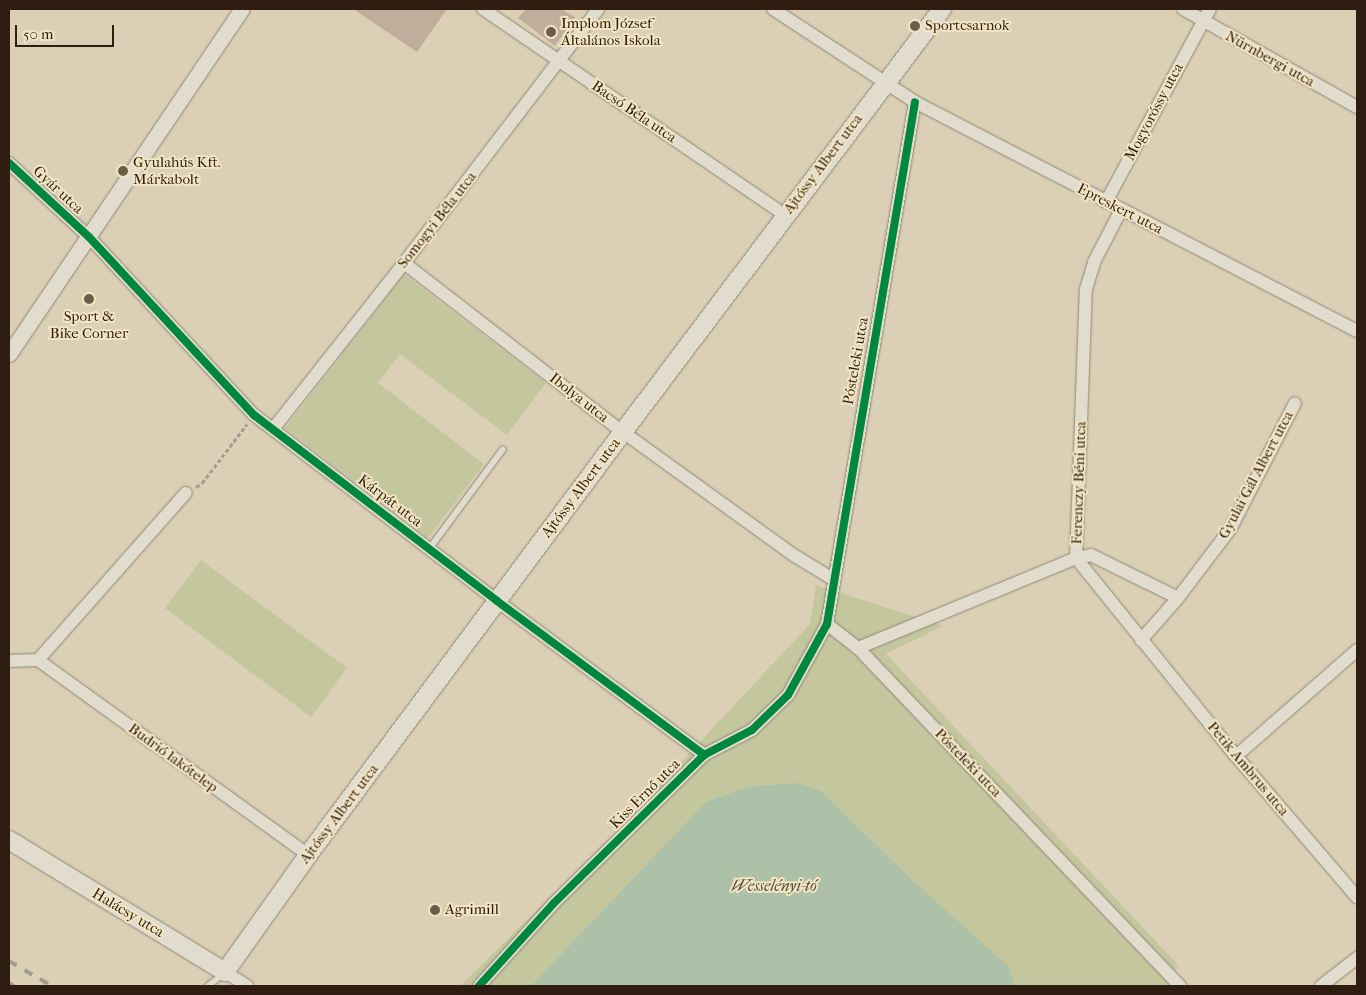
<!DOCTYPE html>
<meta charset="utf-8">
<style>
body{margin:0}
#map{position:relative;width:1366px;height:995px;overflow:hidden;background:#dbd0b5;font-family:"IM FELL French Canon",serif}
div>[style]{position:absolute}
.green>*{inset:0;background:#c4c79e}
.water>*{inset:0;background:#adc1a8}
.building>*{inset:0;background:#c0ad9b}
.path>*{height:2.5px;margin-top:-1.25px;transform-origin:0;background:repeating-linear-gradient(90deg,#a19b90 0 4px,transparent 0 6.5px)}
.roads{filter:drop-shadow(0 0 1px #908776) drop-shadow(0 0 1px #908776)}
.service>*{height:6px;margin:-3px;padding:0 3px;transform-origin:3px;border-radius:3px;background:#e2dcce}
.minor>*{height:12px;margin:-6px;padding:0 6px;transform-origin:6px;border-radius:6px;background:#e2dcce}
.tertiary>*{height:15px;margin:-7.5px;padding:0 7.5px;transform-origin:7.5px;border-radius:7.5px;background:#e2dcce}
.secondary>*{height:18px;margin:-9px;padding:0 9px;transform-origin:9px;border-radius:9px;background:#e2dcce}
.rail>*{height:4px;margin-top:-2px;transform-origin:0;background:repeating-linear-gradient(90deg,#a19b90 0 9px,transparent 0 18px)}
.cycleway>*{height:8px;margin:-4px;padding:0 4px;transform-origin:4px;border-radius:4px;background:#00873e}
.dots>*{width:14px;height:14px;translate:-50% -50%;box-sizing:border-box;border:2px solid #f2e5c4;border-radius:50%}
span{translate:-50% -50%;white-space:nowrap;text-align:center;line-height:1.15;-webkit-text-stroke:4px #f2e5c4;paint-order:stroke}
.poi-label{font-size:15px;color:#301d11}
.left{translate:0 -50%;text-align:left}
.street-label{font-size:15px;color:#301d11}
.water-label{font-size:16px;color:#504c3c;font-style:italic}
.frame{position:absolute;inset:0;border:10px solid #301d11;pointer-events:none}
.scale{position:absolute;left:15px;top:25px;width:99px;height:22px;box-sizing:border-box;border:2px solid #301d11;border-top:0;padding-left:6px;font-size:15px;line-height:18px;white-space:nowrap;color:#301d11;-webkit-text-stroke:4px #f2e5c4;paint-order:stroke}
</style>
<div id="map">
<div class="green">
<i style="clip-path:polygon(404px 274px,546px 383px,507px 435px,400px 354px,378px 383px,484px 464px,428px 538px,285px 428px)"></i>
<i style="clip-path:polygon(201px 560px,347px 668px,311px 717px,165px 608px)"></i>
<i style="clip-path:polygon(816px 585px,943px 626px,886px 654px,1178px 965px,1167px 986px,460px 986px,609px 839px,810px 624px)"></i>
</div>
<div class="water">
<i style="clip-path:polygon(797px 783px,821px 791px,912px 880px,1008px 966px,1015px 986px,531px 986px,706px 802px,748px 787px)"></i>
</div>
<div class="building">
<i style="clip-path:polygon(353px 9px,447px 9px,417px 52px)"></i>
<i style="clip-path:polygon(526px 9px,561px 9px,575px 17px,555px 46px,518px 18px)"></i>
</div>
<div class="path">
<i style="left:196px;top:487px;width:7px;rotate:-34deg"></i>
<i style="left:202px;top:483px;width:74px;rotate:-52.7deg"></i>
</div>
<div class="roads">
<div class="service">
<i style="left:429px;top:549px;width:124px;rotate:-53.5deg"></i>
<i style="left:208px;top:986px;width:21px;rotate:-39deg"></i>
</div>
<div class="minor">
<i style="left:483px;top:9px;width:366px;rotate:34.3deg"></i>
<i style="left:773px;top:9px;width:170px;rotate:33.2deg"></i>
<i style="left:915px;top:102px;width:498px;rotate:27.4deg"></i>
<i style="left:1183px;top:9px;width:200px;rotate:29.4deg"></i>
<i style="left:9px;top:163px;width:109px;rotate:42.8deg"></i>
<i style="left:89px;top:237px;width:243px;rotate:47.2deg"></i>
<i style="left:254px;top:415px;width:306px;rotate:37.4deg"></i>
<i style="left:497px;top:601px;width:258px;rotate:36.6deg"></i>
<i style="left:1106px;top:202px;width:219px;rotate:-61.7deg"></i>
<i style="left:404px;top:263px;width:277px;rotate:37.7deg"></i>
<i style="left:623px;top:432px;width:212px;rotate:35.8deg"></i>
<i style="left:795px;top:556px;width:44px;rotate:31.2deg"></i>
<i style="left:273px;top:429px;width:211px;rotate:-51.7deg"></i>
<i style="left:404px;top:263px;width:320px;rotate:-52.6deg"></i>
<i style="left:1076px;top:558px;width:255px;rotate:51.1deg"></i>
<i style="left:1236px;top:756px;width:186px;rotate:49.4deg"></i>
<i style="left:1076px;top:558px;width:269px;rotate:-87.9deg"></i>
<i style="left:1086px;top:289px;width:28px;rotate:-73deg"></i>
<i style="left:1094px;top:262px;width:59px;rotate:-62.6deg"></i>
<i style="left:827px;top:624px;width:39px;rotate:38deg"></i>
<i style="left:858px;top:648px;width:467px;rotate:46.4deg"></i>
<i style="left:1141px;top:640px;width:56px;rotate:-48.6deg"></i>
<i style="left:1178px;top:598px;width:88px;rotate:-52.9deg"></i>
<i style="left:1231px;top:528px;width:140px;rotate:-62.9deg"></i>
<i style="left:858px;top:648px;width:236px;rotate:-22.4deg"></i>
<i style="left:1076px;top:558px;width:15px;rotate:-11deg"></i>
<i style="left:1091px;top:555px;width:97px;rotate:26.3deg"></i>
<i style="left:38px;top:660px;width:223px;rotate:-48.5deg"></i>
<i style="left:9px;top:661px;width:29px;rotate:-2deg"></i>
<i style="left:38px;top:660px;width:333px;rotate:35.8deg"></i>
<i style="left:1236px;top:756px;width:161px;rotate:-41.2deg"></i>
<i style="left:225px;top:972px;width:26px;rotate:32deg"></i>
<i style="left:479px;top:986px;width:112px;rotate:-47.9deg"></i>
<i style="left:554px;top:903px;width:211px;rotate:-44.6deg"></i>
<i style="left:704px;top:755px;width:54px;rotate:-27.5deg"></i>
<i style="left:752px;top:730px;width:50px;rotate:-44.2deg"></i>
<i style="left:788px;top:695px;width:81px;rotate:-61.2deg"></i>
<i style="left:827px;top:624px;width:529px;rotate:-80.43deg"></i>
<i style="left:1321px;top:986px;width:46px;rotate:-37.9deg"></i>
</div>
<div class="tertiary">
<i style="left:9px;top:354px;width:416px;rotate:-56deg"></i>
</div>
<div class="secondary">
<i style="left:9px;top:840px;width:253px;rotate:31.4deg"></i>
<i style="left:225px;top:972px;width:143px;rotate:-54.6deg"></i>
<i style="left:308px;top:855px;width:527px;rotate:-53.33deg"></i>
<i style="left:623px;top:432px;width:530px;rotate:-52.98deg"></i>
</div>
</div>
<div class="rail">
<i style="left:9px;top:961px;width:50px;rotate:30.2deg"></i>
<i style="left:9px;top:983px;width:6px;rotate:31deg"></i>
</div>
<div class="cycleway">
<i style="left:9px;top:163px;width:109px;rotate:42.8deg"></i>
<i style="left:89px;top:237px;width:243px;rotate:47.2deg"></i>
<i style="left:254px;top:415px;width:306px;rotate:37.4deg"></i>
<i style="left:497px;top:601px;width:258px;rotate:36.6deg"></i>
<i style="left:479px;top:986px;width:112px;rotate:-47.9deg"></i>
<i style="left:554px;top:903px;width:211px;rotate:-44.6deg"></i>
<i style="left:704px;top:755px;width:54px;rotate:-27.5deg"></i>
<i style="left:752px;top:730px;width:50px;rotate:-44.2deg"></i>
<i style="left:788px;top:695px;width:81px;rotate:-61.2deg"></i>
<i style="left:827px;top:624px;width:529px;rotate:-80.43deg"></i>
</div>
<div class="dots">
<i style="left:915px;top:26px;background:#6c5c4a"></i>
<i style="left:551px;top:32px;background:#6c5c4a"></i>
<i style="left:123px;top:171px;background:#6c5c4a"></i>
<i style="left:89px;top:299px;background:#6c5c4a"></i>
<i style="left:435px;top:910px;background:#6c5c4a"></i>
</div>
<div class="poi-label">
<span class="left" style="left:561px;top:32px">Implom József<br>Általános Iskola</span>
<span class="left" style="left:925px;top:26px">Sportcsarnok</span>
<span class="left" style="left:133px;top:171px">Gyulahús Kft.<br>Márkabolt</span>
<span style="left:89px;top:325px">Sport &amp;<br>Bike Corner</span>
<span class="left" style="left:445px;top:910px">Agrimill</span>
</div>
<div class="street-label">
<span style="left:1270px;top:59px;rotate:29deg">Nürnbergi utca</span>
<span style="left:634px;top:112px;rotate:34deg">Bacsó Béla utca</span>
<span style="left:1154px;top:112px;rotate:-62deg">Mogyoróssy utca</span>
<span style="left:823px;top:164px;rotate:-53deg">Ajtóssy Albert utca</span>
<span style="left:58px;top:190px;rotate:43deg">Gyár utca</span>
<span style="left:1120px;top:209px;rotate:27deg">Epreskert utca</span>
<span style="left:437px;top:220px;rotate:-52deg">Somogyi Béla utca</span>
<span style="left:856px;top:361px;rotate:-80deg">Pósteleki utca</span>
<span style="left:579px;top:398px;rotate:38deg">Ibolya utca</span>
<span style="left:1256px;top:475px;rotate:-62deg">Gyulai Gál Albert utca</span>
<span style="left:1079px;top:483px;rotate:-88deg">Ferenczy Béni utca</span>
<span style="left:581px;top:488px;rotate:-53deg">Ajtóssy Albert utca</span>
<span style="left:390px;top:501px;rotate:37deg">Kárpát utca</span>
<span style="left:173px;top:758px;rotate:36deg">Budrió lakótelep</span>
<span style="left:968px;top:763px;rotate:46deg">Pósteleki utca</span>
<span style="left:1248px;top:769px;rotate:50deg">Petik Ambrus utca</span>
<span style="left:645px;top:794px;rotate:-45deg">Kiss Ernő utca</span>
<span style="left:339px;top:814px;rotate:-53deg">Ajtóssy Albert utca</span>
<span style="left:128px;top:913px;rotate:31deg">Halácsy utca</span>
</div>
<div class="water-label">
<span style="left:774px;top:886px">Wesselényi-tó</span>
</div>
<div class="frame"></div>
<div class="scale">50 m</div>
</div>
